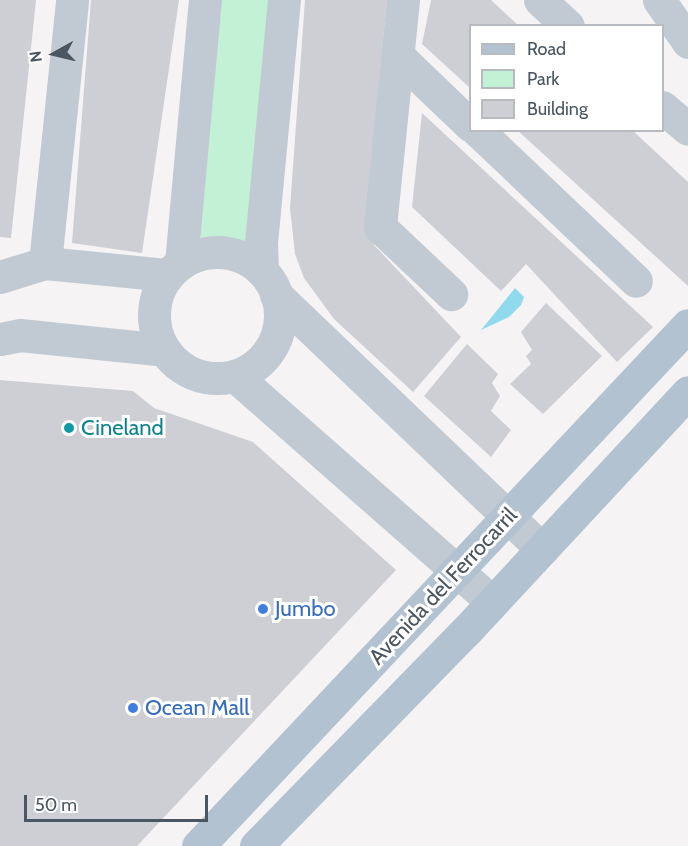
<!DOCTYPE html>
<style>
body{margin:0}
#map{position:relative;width:688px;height:846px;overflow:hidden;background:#f5f3f3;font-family:Cabin,sans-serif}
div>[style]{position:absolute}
.green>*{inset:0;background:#c3f1d5}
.water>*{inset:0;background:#90daee}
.building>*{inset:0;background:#cdcfd5}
.minor>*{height:33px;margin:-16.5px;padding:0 16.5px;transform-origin:16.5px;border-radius:16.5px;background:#c1cad2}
.minor>.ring{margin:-16.5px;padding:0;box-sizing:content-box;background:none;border:33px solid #c1cad2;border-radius:50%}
.major>*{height:33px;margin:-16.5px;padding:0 16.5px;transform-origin:16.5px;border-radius:16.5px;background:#b3c2d1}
.dots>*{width:16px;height:16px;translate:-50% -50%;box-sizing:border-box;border:3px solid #fff;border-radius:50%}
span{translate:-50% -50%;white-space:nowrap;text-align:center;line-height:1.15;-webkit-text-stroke:6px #fff;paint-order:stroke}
.culture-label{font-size:22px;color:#0d838f}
.left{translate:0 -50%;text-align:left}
.street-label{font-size:22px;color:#4a5661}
.shop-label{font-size:22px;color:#366cbe}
.legend{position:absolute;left:469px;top:24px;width:195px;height:108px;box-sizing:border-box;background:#fff;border:2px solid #b7bbc0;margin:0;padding:8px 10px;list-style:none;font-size:18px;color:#4a5661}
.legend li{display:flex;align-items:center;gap:12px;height:30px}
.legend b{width:30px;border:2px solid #b7bbc0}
.north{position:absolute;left:24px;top:24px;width:60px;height:60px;-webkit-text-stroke:4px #fff;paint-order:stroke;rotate:262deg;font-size:16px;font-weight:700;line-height:24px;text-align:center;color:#4a5661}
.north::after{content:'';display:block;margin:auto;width:21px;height:27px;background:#4a5661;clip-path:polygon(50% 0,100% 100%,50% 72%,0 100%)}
.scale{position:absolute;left:24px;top:795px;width:184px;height:27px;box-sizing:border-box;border:3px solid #4a5661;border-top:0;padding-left:8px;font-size:18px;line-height:21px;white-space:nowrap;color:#4a5661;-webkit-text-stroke:4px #fff;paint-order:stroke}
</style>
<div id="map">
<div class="green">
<i style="clip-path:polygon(215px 0,270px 0,248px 243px,192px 238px)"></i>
</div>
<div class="water">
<i style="clip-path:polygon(515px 288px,524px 297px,521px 305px,509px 317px,481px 330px)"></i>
</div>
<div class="building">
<i style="clip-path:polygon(0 0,36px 0,11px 238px,0 237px)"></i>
<i style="clip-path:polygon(91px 0,179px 0,142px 253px,72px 243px)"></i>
<i style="clip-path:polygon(305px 0,387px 0,366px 218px,374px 245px,461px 337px,413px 392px,334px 319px,304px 278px,295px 254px,290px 208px)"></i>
<i style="clip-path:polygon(431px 0,491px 0,519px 26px,470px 26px,470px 88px,422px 44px)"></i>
<i style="clip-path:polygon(422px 113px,653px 327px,617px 362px,526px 264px,501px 291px,412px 207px)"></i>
<i style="clip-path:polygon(517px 130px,632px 130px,688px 182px,688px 286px)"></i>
<i style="clip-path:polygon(546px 303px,602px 356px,543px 414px,510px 384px,531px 364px,526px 356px,532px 350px,521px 332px)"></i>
<i style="clip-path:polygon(467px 344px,498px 374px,492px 383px,500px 396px,491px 411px,511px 430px,491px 457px,424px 396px)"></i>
<i style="clip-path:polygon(0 380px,133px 391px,154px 408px,253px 442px,396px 570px,137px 846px,0 846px)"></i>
</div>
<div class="minor">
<i style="left:403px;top:0;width:228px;rotate:95.8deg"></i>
<i style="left:380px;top:227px;width:98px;rotate:43.3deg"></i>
<i style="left:540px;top:0;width:38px;rotate:43deg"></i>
<i style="left:659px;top:0;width:51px;rotate:55.4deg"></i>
<i style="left:398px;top:56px;width:100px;rotate:43.8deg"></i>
<i style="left:662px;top:107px;width:34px;rotate:40deg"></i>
<i style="left:477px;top:130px;width:219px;rotate:43.5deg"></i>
<i class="ring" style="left:154px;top:252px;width:93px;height:93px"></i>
<i style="left:45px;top:263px;width:264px;rotate:-84.1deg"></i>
<i style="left:181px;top:263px;width:264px;rotate:-84.8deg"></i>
<i style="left:262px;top:271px;width:28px;rotate:-92deg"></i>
<i style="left:261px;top:243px;width:244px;rotate:-84.6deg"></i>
<i style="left:0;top:277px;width:47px;rotate:-17.3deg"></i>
<i style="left:45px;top:263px;width:124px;rotate:5.6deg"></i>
<i style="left:276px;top:295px;width:368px;rotate:43.7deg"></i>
<i style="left:0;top:339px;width:20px;rotate:-11deg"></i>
<i style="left:20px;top:335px;width:145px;rotate:5.9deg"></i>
<i style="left:235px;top:376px;width:342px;rotate:41.3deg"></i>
</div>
<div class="major">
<i style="left:198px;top:846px;width:715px;rotate:-46.76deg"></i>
<i style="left:256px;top:846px;width:301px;rotate:-45.7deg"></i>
<i style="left:466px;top:631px;width:326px;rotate:-47.1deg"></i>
</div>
<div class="dots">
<i style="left:69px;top:428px;background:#0f9aa8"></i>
<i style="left:263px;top:609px;background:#3f7fe0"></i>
<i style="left:133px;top:708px;background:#3f7fe0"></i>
</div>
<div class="culture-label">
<span class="left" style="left:81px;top:428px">Cineland</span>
</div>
<div class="street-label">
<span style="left:443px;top:586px;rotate:-47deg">Avenida del Ferrocarril</span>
</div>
<div class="shop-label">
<span class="left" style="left:275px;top:609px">Jumbo</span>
<span class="left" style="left:145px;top:708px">Ocean Mall</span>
</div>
<ul class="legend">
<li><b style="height:8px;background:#b3c2d1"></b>Road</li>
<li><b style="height:16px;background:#c3f1d5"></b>Park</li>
<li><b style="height:16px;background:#cdcfd5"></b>Building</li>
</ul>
<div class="north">N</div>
<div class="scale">50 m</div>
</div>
